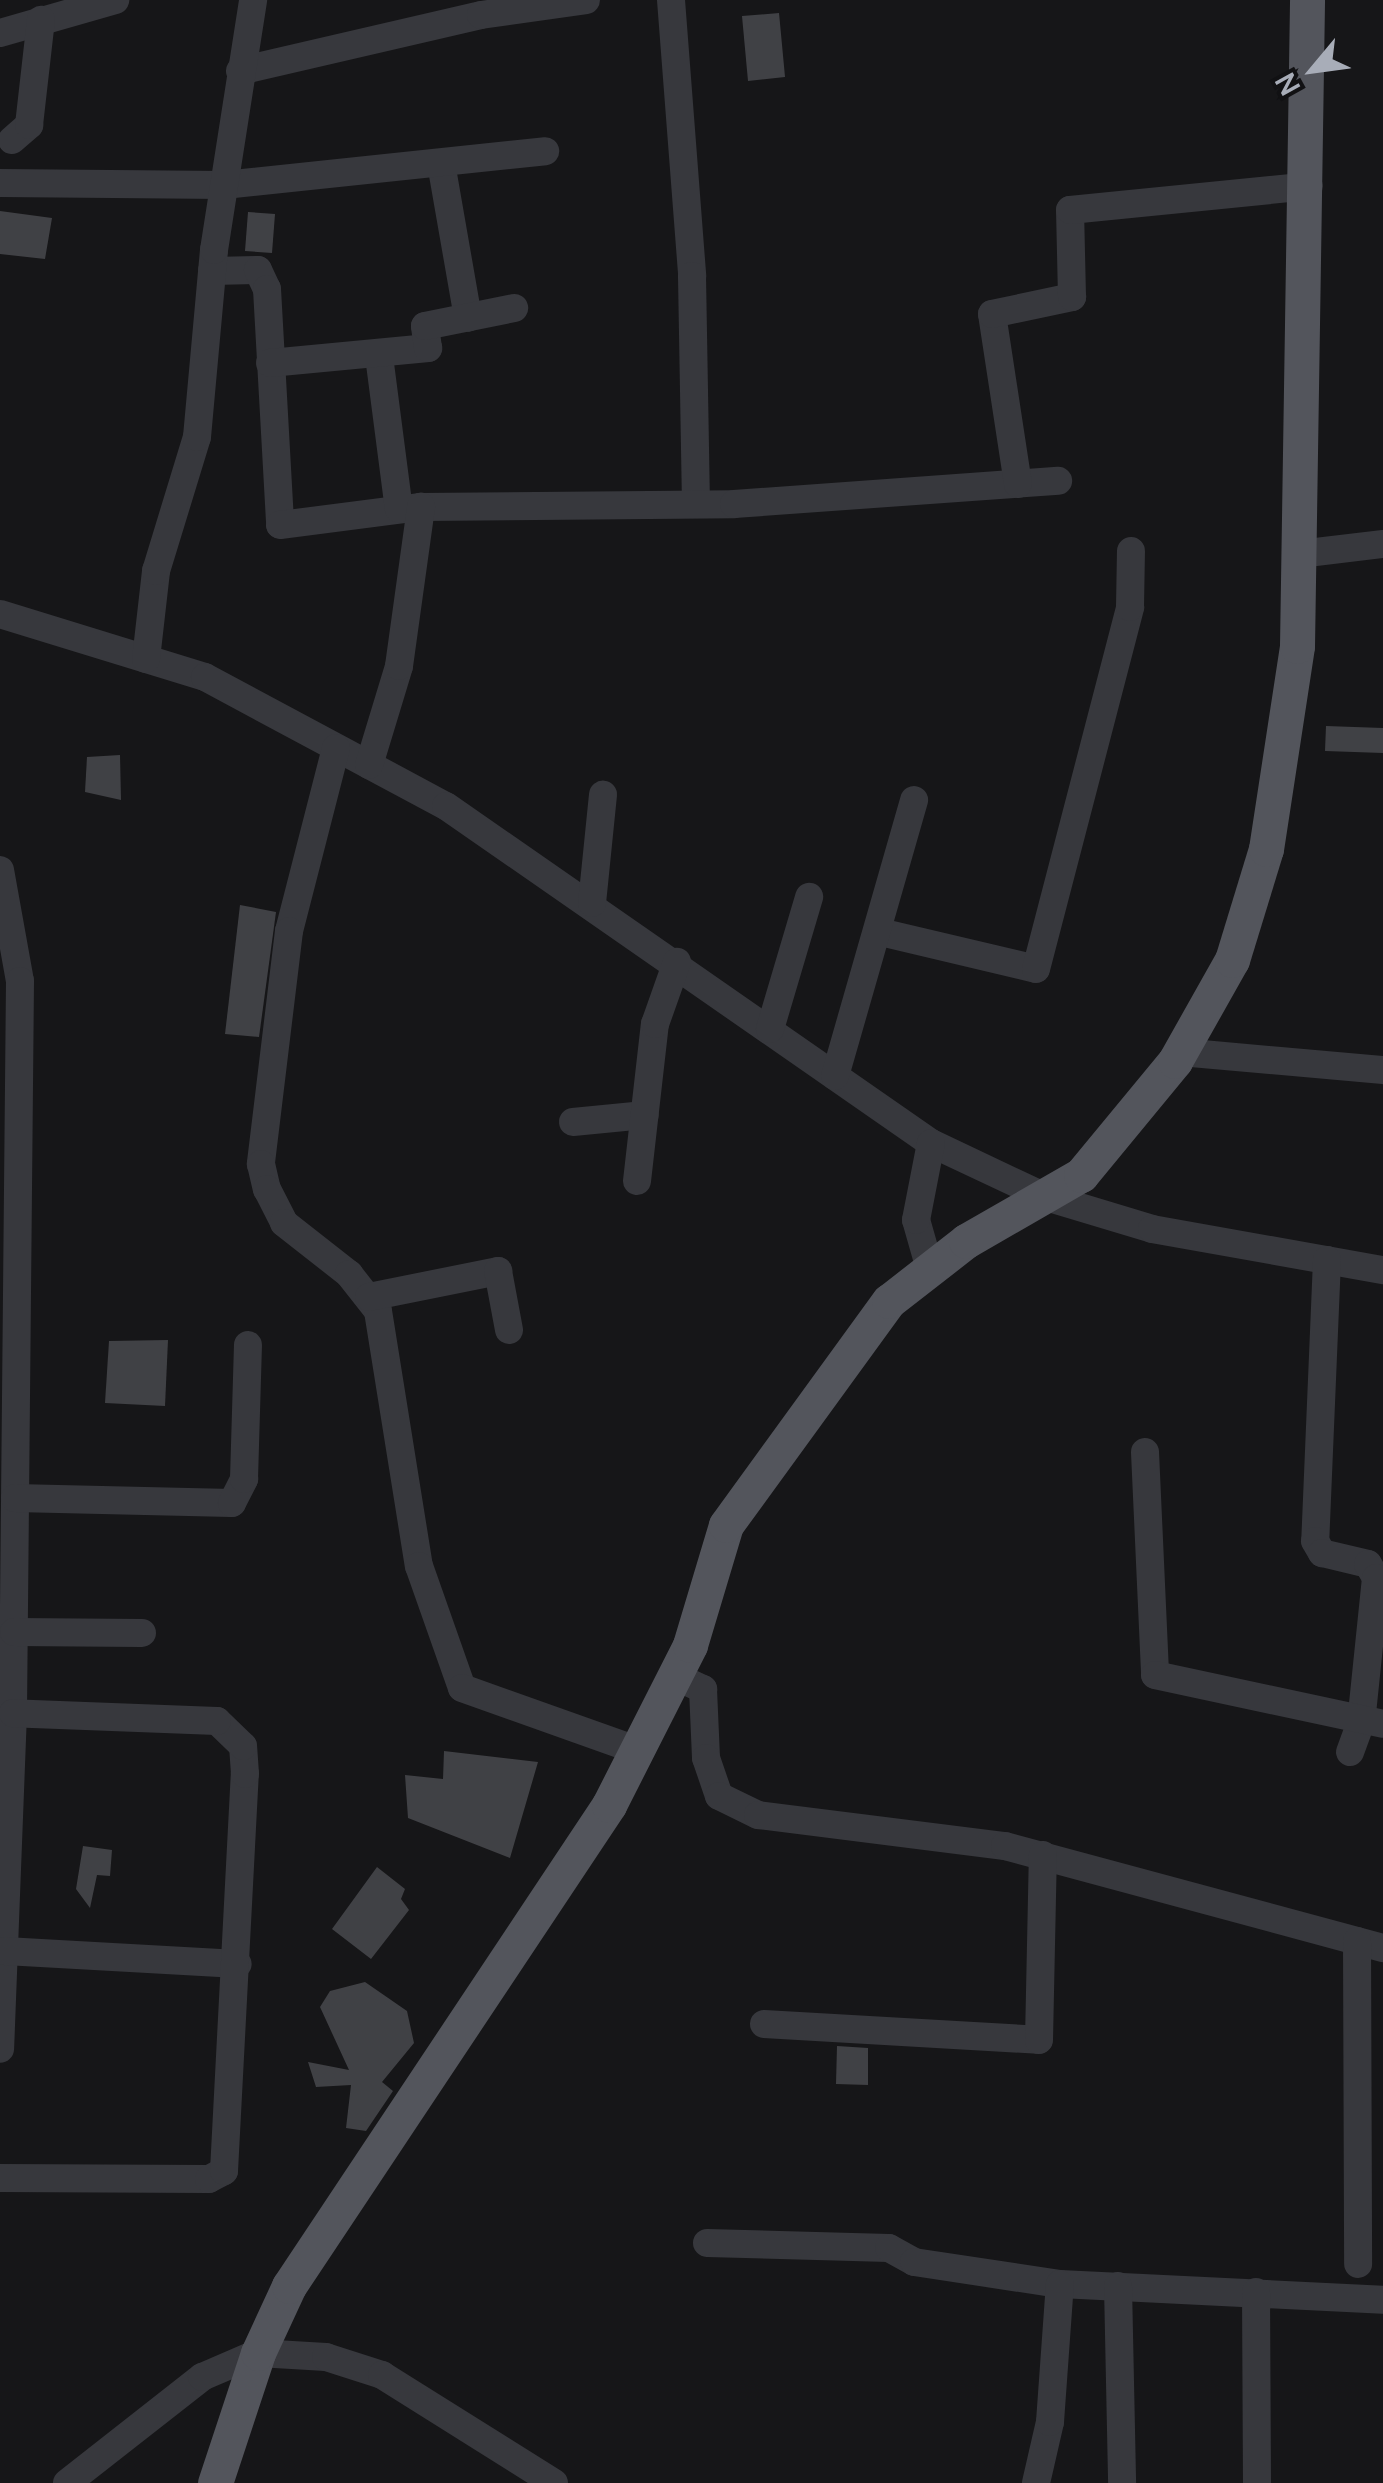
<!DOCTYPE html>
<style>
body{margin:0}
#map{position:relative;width:1383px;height:2483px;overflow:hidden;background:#161618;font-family:Manrope,sans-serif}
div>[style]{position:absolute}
.building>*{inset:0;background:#404145}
.minor>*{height:28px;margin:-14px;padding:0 14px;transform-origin:14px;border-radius:14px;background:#37383d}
.major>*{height:35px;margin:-17.5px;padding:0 17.5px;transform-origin:17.5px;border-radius:17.5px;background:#53555c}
span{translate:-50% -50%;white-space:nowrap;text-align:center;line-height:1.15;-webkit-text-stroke:10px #111113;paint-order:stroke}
.north{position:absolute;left:1263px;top:20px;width:100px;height:100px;-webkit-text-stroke:8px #111113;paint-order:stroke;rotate:241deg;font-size:28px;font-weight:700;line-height:40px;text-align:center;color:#a8adb8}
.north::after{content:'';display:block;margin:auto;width:35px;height:45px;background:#a8adb8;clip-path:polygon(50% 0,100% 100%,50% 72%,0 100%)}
</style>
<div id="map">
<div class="building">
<i style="clip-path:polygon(779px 13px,785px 77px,748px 81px,742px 16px)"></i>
<i style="clip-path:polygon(0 211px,52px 218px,45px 259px,0 254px)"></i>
<i style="clip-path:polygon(248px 212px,275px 214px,272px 253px,245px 251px)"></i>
<i style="clip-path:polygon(1326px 726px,1383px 728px,1383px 753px,1325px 751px)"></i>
<i style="clip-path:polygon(120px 755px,121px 800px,85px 792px,87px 757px)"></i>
<i style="clip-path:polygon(240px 905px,276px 912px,259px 1037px,225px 1034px)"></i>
<i style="clip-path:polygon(168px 1340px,165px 1406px,105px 1403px,109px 1341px)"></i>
<i style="clip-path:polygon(444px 1751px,538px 1762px,510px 1858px,408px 1818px,405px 1775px,443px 1779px)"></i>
<i style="clip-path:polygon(83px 1846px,112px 1850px,110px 1876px,97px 1875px,90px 1908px,76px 1889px)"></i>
<i style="clip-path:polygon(377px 1867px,405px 1889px,401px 1899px,409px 1910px,371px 1959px,332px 1929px)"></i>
<i style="clip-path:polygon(365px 1982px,407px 2011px,414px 2043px,382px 2082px,393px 2091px,366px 2131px,346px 2128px,351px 2085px,316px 2087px,308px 2062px,349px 2070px,320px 2007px,330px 1991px)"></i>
<i style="clip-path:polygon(837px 2046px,868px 2048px,868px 2085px,836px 2084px)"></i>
</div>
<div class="minor">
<i style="left:671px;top:0;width:277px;rotate:85.6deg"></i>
<i style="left:692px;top:276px;width:222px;rotate:89deg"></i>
<i style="left:0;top:33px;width:120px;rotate:-16deg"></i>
<i style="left:240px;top:71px;width:247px;rotate:-13.1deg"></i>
<i style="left:481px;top:15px;width:106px;rotate:-8.1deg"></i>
<i style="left:12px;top:140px;width:23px;rotate:-41deg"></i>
<i style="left:29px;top:125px;width:106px;rotate:-83.5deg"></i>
<i style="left:441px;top:163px;width:157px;rotate:80.1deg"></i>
<i style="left:0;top:183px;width:224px;rotate:0.5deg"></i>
<i style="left:224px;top:185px;width:323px;rotate:-6deg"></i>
<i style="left:212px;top:271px;width:46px;rotate:-1.2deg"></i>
<i style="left:258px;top:270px;width:21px;rotate:65deg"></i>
<i style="left:267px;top:289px;width:236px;rotate:86.8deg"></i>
<i style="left:280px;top:525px;width:142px;rotate:-7.3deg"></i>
<i style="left:421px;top:507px;width:313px;rotate:-0.5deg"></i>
<i style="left:734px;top:504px;width:325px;rotate:-4.1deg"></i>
<i style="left:379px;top:356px;width:154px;rotate:82.6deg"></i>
<i style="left:270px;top:363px;width:159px;rotate:-5.4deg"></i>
<i style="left:428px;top:348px;width:22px;rotate:-98deg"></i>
<i style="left:425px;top:326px;width:91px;rotate:-11.4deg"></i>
<i style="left:1018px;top:484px;width:172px;rotate:-98.7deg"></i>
<i style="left:992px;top:314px;width:82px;rotate:-12deg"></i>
<i style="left:1072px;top:297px;width:87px;rotate:-91.3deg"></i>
<i style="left:1070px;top:210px;width:240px;rotate:-5.7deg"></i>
<i style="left:1299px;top:554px;width:85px;rotate:-6.8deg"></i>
<i style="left:0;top:614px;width:214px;rotate:17.1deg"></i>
<i style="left:205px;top:677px;width:273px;rotate:28.2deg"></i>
<i style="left:446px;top:806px;width:591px;rotate:34.79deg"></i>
<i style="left:931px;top:1143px;width:124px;rotate:25.3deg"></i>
<i style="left:1043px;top:1196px;width:114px;rotate:16.8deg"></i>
<i style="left:1152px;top:1229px;width:235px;rotate:10.1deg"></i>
<i style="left:146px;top:659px;width:89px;rotate:-83.5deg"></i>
<i style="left:156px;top:571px;width:140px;rotate:-73deg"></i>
<i style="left:197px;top:437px;width:188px;rotate:-84.8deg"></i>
<i style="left:214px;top:250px;width:253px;rotate:-81.1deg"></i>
<i style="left:336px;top:748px;width:189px;rotate:104.4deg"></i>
<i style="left:289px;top:931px;width:235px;rotate:96.9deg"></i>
<i style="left:261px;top:1164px;width:26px;rotate:77deg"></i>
<i style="left:267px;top:1189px;width:38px;rotate:63deg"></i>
<i style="left:284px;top:1223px;width:83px;rotate:38.1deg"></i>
<i style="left:349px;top:1274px;width:47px;rotate:51.9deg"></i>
<i style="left:378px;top:1311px;width:258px;rotate:80.9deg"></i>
<i style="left:419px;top:1566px;width:129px;rotate:70.6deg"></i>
<i style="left:462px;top:1688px;width:185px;rotate:19.6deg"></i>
<i style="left:369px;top:765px;width:103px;rotate:-73.1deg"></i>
<i style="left:399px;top:666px;width:161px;rotate:-82.1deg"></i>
<i style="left:0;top:870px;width:113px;rotate:79.8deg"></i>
<i style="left:20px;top:981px;width:732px;rotate:90.55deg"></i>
<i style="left:13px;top:1713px;width:336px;rotate:92.2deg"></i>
<i style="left:592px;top:903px;width:109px;rotate:-84.2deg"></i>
<i style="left:880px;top:932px;width:160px;rotate:13.3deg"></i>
<i style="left:1036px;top:969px;width:374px;rotate:-75.4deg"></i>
<i style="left:1130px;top:607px;width:56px;rotate:-89deg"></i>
<i style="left:770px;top:1029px;width:138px;rotate:-73.5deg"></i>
<i style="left:1180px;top:1052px;width:204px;rotate:5.1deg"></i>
<i style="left:835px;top:1076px;width:287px;rotate:-74deg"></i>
<i style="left:573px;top:1122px;width:72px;rotate:-5.6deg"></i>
<i style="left:637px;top:1181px;width:158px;rotate:-83.5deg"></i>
<i style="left:655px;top:1024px;width:66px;rotate:-70.5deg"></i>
<i style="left:1327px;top:1260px;width:281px;rotate:92.4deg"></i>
<i style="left:1315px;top:1541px;width:14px;rotate:60deg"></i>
<i style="left:1322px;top:1553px;width:47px;rotate:13.4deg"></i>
<i style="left:1368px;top:1564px;width:16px;rotate:60deg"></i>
<i style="left:1376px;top:1578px;width:145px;rotate:95.9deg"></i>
<i style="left:1361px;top:1722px;width:32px;rotate:110deg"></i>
<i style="left:930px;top:1269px;width:51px;rotate:-105.9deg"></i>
<i style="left:916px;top:1220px;width:78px;rotate:-79deg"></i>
<i style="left:369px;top:1297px;width:132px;rotate:-11.4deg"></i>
<i style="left:498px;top:1271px;width:60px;rotate:79.4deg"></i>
<i style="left:1145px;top:1452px;width:223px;rotate:87.4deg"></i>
<i style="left:1155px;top:1675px;width:233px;rotate:12.1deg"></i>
<i style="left:15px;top:1498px;width:217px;rotate:1.3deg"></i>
<i style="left:232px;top:1503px;width:27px;rotate:-63deg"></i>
<i style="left:244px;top:1479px;width:134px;rotate:-88.3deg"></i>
<i style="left:14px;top:1632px;width:128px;rotate:0.4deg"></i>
<i style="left:677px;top:1677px;width:29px;rotate:25deg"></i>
<i style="left:703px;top:1689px;width:69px;rotate:87.5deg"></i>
<i style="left:706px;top:1758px;width:40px;rotate:71.1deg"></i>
<i style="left:719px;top:1796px;width:43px;rotate:26deg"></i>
<i style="left:758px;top:1815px;width:249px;rotate:7.2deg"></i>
<i style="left:1005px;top:1846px;width:392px;rotate:15.1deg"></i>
<i style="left:1357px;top:1941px;width:323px;rotate:89.8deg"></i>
<i style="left:5px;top:1951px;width:233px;rotate:3.2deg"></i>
<i style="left:764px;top:2024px;width:275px;rotate:3.3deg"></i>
<i style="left:1039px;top:2040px;width:185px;rotate:-88.8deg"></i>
<i style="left:0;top:2178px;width:209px;rotate:0.3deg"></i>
<i style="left:209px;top:2179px;width:17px;rotate:-28deg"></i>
<i style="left:224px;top:2171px;width:398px;rotate:-87deg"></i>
<i style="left:245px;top:1774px;width:28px;rotate:-94deg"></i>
<i style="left:243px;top:1746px;width:36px;rotate:-136deg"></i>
<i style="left:217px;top:1721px;width:204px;rotate:-177.8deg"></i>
<i style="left:707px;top:2243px;width:182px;rotate:1.6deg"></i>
<i style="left:889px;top:2248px;width:29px;rotate:29deg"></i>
<i style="left:914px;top:2262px;width:148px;rotate:8.6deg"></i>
<i style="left:1060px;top:2284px;width:323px;rotate:2.8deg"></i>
<i style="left:1118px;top:2286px;width:197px;rotate:88.8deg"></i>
<i style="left:1256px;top:2292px;width:191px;rotate:89.7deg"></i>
<i style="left:67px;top:2483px;width:172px;rotate:-38.1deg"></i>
<i style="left:202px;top:2377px;width:61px;rotate:-23.2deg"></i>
<i style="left:258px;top:2353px;width:68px;rotate:3.4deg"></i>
<i style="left:326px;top:2357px;width:59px;rotate:17.8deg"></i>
<i style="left:382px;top:2375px;width:203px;rotate:32.1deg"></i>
<i style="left:1036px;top:2483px;width:63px;rotate:-77.1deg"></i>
<i style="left:1050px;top:2422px;width:138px;rotate:-85.9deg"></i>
</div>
<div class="major">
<i style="left:215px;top:2483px;width:137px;rotate:-71.7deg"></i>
<i style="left:258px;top:2353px;width:74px;rotate:-65.2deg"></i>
<i style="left:289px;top:2286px;width:578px;rotate:-56.36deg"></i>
<i style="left:609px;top:1805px;width:179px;rotate:-63.1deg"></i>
<i style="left:690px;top:1645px;width:125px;rotate:-73.3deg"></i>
<i style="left:726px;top:1525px;width:277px;rotate:-54deg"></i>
<i style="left:889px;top:1301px;width:98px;rotate:-37.9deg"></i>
<i style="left:966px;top:1241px;width:133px;rotate:-29.9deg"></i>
<i style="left:1081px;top:1175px;width:148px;rotate:-50.5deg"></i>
<i style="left:1175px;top:1061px;width:116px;rotate:-60.6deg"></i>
<i style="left:1232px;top:960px;width:116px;rotate:-73deg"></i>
<i style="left:1266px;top:849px;width:205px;rotate:-81.3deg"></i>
<i style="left:1297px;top:646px;width:646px;rotate:-89.11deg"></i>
</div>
<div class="north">N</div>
</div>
